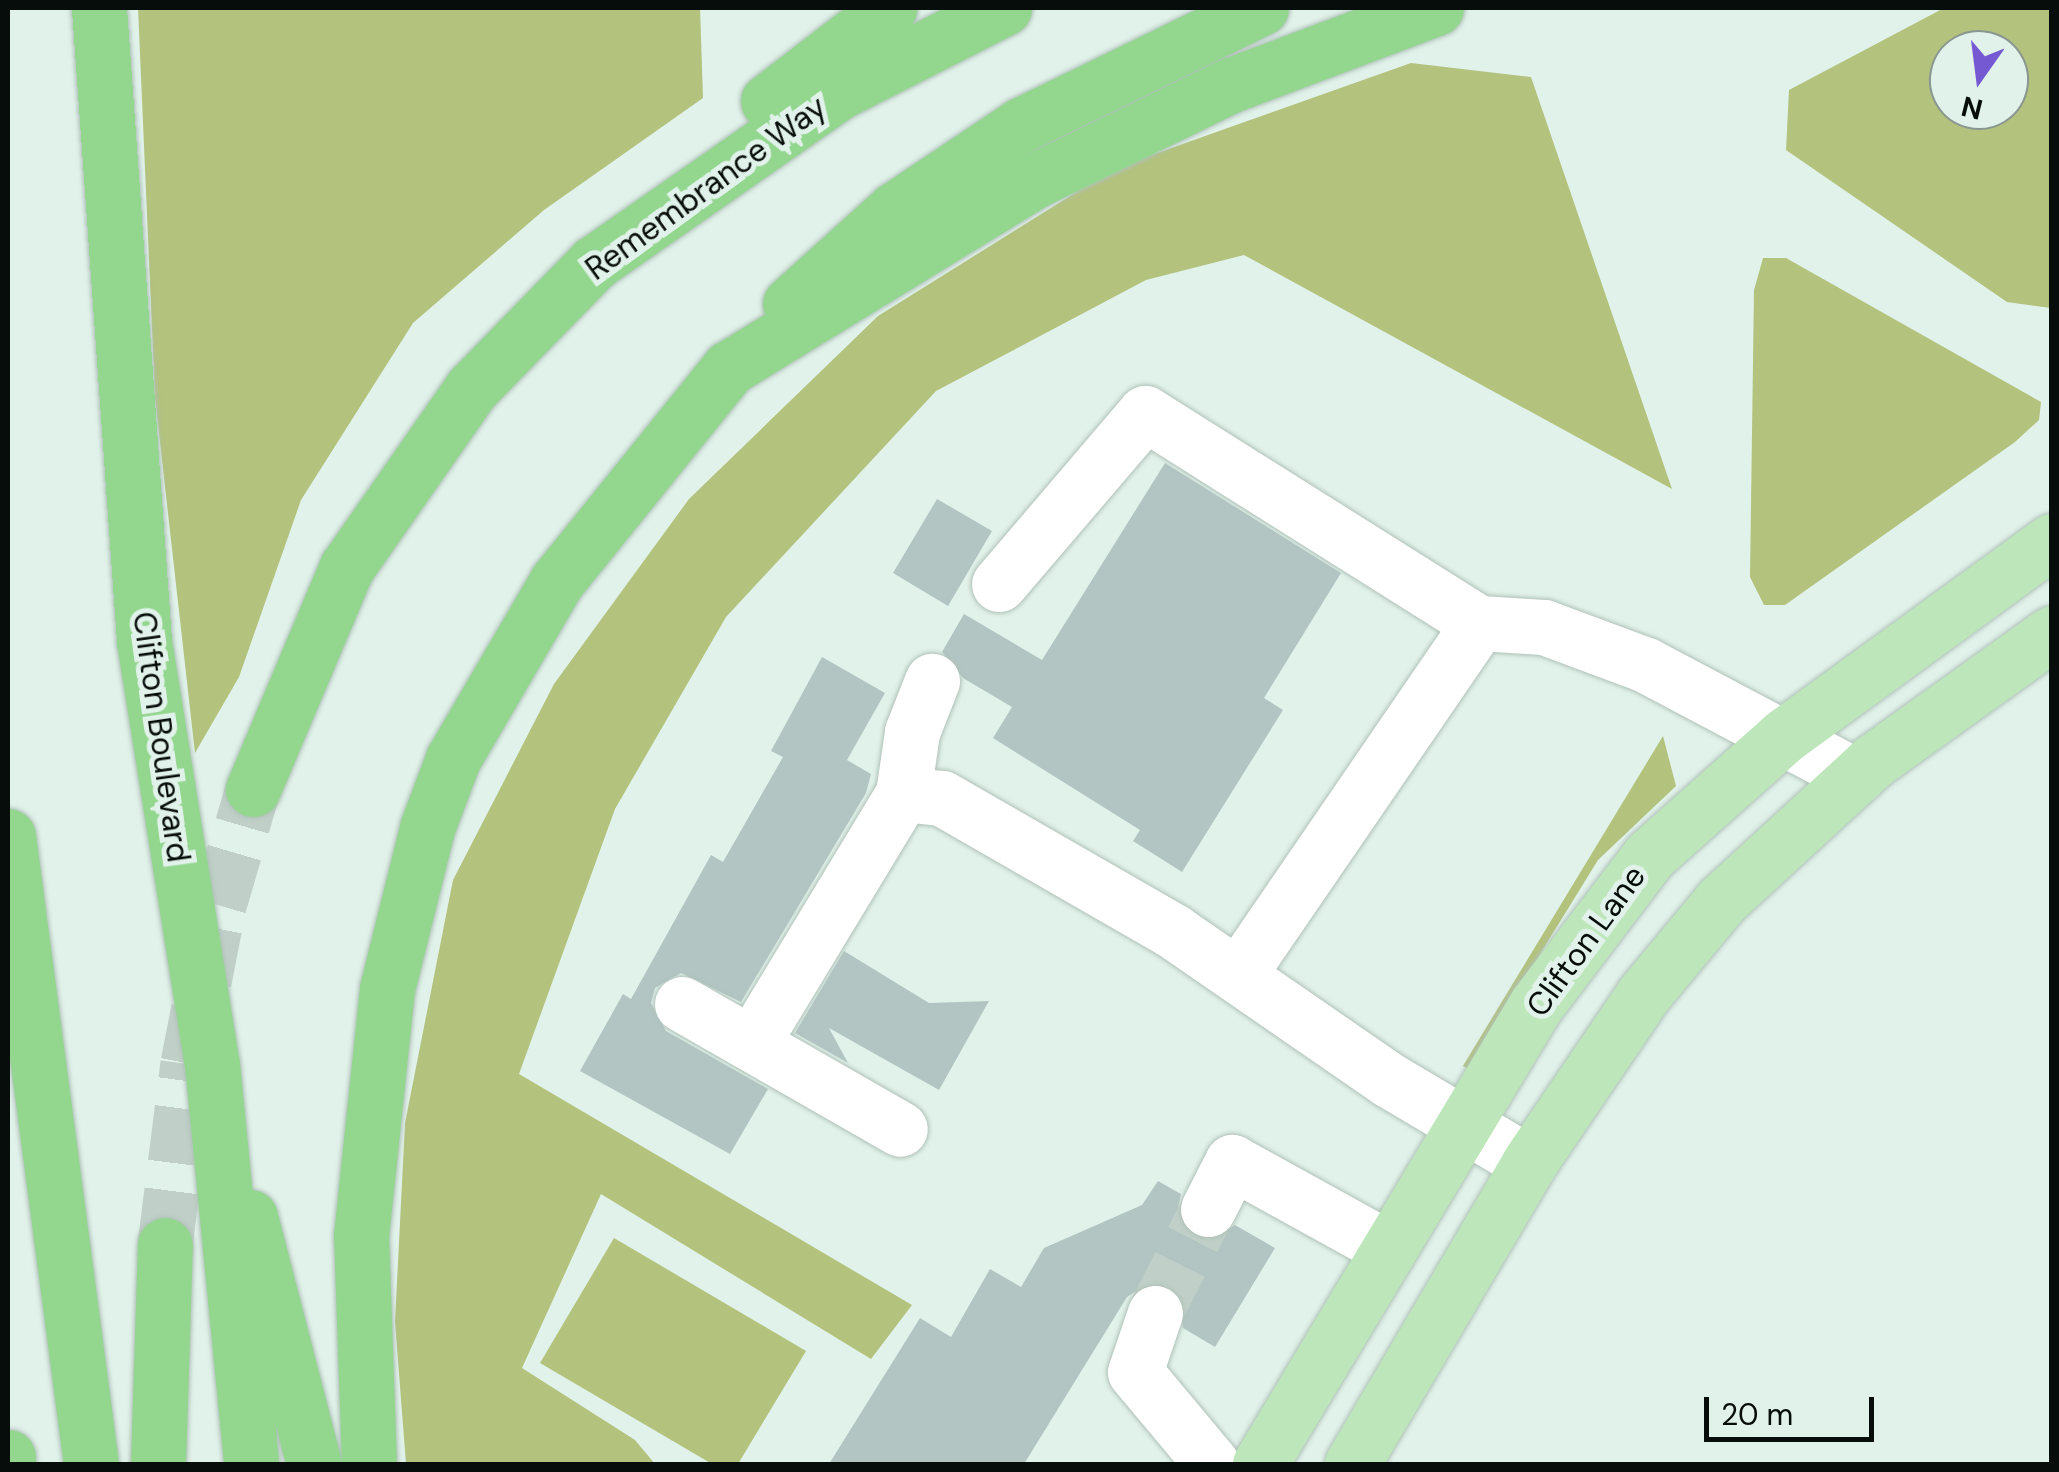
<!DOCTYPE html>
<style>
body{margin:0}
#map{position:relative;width:2059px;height:1472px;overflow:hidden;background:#e1f2ea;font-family:"DM Sans",sans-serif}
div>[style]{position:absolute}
.green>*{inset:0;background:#b3c27d}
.building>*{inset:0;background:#b2c5c3}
.minor-tunnel>*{height:55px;margin-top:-27.5px;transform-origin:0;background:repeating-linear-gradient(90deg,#c0d0c8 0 55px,transparent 0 83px)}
.highway-tunnel>*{height:55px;margin-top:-27.5px;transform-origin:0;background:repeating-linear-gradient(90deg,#c0d0c8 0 55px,transparent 0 83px)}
.roads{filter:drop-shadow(0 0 2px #b0c1b9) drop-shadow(0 0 2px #b0c1b9)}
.minor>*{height:55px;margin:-27.5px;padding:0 27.5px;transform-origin:27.5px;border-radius:27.5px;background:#fff}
.major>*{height:55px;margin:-27.5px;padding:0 27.5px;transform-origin:27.5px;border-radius:27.5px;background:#bee6bb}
.highway>*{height:55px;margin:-27.5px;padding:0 27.5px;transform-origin:27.5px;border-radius:27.5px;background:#93d68e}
span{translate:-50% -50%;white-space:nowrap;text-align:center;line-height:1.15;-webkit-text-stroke:10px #e1f2ea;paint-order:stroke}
.street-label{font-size:32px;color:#070d0a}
.frame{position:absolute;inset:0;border:10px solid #070d0a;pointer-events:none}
.north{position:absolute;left:1929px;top:30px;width:100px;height:100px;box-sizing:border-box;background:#e1f2ea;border:2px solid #8a9690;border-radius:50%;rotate:194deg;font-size:28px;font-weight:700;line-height:40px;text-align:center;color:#070d0a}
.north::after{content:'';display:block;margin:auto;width:35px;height:45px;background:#7559d3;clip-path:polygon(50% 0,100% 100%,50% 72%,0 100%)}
.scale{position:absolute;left:1704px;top:1397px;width:170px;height:45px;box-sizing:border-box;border:5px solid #070d0a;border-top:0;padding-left:12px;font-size:30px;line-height:35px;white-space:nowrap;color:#070d0a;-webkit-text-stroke:8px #e1f2ea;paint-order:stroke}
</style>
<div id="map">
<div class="green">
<i style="clip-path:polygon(138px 8px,700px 8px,703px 98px,544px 210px,413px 323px,301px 500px,239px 677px,195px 753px,155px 398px)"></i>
<i style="clip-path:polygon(evenodd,1944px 8px,2051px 8px,2051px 308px,2007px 302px,1786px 150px,1789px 90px,1944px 8px,1949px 50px,2009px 50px,2009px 110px,1949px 110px,1949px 50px)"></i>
<i style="clip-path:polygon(1411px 63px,1531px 77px,1672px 489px,1244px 255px,1146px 280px,936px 391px,726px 617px,615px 809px,519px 1074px,912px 1305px,871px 1359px,601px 1194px,522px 1368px,635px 1440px,655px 1464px,406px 1464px,395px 1322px,405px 1123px,453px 880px,554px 684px,689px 499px,878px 316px,1115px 168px)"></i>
<i style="clip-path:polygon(1763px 258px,1786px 258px,2041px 402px,2039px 420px,2015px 442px,1785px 605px,1764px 605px,1750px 577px,1754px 290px)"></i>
<i style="clip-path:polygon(1663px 736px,1676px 786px,1598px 860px,1469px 1069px,1463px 1066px)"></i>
<i style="clip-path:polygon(614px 1238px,806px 1351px,738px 1464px,712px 1464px,540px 1363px)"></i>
</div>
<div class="building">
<i style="clip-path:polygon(1165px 463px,1341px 573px,1264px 698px,1283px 710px,1182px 872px,1133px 841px,1140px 830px,993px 738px,1012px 707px,963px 678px,942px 652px,964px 614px,1042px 660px)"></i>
<i style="clip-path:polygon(937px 499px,992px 531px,948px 606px,893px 573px)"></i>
<i style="clip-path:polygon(822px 657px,885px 693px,847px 760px,871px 774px,866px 793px,741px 1002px,681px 973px,655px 988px,651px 1003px,666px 1031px,768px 1089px,730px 1154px,580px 1071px,623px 994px,631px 999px,711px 855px,723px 862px,783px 757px,771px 751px)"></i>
<i style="clip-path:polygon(844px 951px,929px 1003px,989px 1001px,939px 1090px,829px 1028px,848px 1063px,795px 1033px)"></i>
<i style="clip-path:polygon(1158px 1181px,1181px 1194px,1177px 1212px,1193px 1236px,1211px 1240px,1235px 1225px,1275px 1248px,1215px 1347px,1183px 1328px,1178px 1292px,1148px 1283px,1127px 1297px,1024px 1464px,829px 1464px,920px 1318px,951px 1337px,990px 1269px,1021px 1287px,1044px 1248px,1142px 1205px)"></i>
</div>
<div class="minor-tunnel">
<i style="left:1155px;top:1313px;width:117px;rotate:-63deg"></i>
</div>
<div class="highway-tunnel">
<i style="left:165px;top:1245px;width:183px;rotate:-82.8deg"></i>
<i style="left:188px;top:1063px;width:161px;rotate:-78.9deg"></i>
<i style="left:219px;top:905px;width:121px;rotate:-73.7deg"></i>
</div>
<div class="roads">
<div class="minor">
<i style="left:999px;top:584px;width:225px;rotate:-49.5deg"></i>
<i style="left:1145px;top:413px;width:395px;rotate:32.2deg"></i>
<i style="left:903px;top:794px;width:63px;rotate:-81.7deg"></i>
<i style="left:912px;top:732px;width:55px;rotate:-68.6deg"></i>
<i style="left:1238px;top:975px;width:427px;rotate:-55.6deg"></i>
<i style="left:1479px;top:623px;width:65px;rotate:3.5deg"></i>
<i style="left:1544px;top:627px;width:109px;rotate:20.4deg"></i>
<i style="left:1646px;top:665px;width:238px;rotate:27.9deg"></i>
<i style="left:682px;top:1004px;width:251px;rotate:29.8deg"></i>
<i style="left:752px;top:1043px;width:291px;rotate:-58.8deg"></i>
<i style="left:903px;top:794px;width:39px;rotate:6deg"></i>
<i style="left:942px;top:798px;width:267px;rotate:29.9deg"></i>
<i style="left:1173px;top:931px;width:262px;rotate:34.6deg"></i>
<i style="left:1389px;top:1080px;width:163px;rotate:30.7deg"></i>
<i style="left:1208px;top:1209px;width:53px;rotate:-62.9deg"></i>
<i style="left:1232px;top:1162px;width:178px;rotate:28.9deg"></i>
<i style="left:1155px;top:1313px;width:62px;rotate:108.7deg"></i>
<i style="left:1135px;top:1372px;width:120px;rotate:50.1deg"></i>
</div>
<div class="major">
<i style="left:1260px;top:1464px;width:536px;rotate:-58.98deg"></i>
<i style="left:1536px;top:1005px;width:187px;rotate:-52.8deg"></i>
<i style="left:1649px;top:856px;width:182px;rotate:-41.7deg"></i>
<i style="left:1785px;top:735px;width:330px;rotate:-36deg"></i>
<i style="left:1352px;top:1464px;width:349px;rotate:-59.5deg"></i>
<i style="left:1529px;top:1163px;width:203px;rotate:-55.8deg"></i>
<i style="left:1643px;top:995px;width:122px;rotate:-50.3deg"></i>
<i style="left:1721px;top:901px;width:205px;rotate:-42.6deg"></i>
<i style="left:1872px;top:762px;width:221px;rotate:-35.6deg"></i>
</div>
<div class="highway">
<i style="left:99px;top:8px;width:635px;rotate:85.93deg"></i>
<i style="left:144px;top:641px;width:428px;rotate:80.9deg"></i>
<i style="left:212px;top:1064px;width:402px;rotate:84.4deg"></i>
<i style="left:768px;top:101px;width:153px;rotate:-37.5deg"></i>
<i style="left:790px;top:304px;width:140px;rotate:-42.1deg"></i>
<i style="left:894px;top:210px;width:153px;rotate:-33.8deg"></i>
<i style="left:1021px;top:125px;width:267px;rotate:-26deg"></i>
<i style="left:253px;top:789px;width:241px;rotate:-67.1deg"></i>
<i style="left:347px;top:567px;width:218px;rotate:-55.1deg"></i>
<i style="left:472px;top:388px;width:175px;rotate:-45.7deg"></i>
<i style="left:594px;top:263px;width:301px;rotate:-34.9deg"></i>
<i style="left:841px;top:91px;width:183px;rotate:-27deg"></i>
<i style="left:8px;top:836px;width:633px;rotate:82.47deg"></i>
<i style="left:250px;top:1217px;width:255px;rotate:75.5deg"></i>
<i style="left:8px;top:1457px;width:7px;rotate:90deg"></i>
<i style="left:158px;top:1464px;width:219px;rotate:-88.2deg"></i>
<i style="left:369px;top:1464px;width:228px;rotate:-92deg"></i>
<i style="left:361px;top:1236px;width:248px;rotate:-84deg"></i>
<i style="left:387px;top:989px;width:166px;rotate:-76deg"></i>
<i style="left:427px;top:828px;width:74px;rotate:-69.4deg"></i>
<i style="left:453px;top:759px;width:206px;rotate:-59.7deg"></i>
<i style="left:557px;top:581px;width:274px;rotate:-51.1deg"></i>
<i style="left:729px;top:368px;width:356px;rotate:-31.5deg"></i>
<i style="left:1032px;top:182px;width:221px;rotate:-26deg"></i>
<i style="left:1231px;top:85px;width:219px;rotate:-20.6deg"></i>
</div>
</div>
<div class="street-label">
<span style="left:706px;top:188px;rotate:-36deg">Remembrance Way</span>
<span style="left:161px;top:737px;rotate:82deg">Clifton Boulevard</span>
<span style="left:1586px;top:941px;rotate:-54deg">Clifton Lane</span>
</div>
<div class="frame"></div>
<div class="north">N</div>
<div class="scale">20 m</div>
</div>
